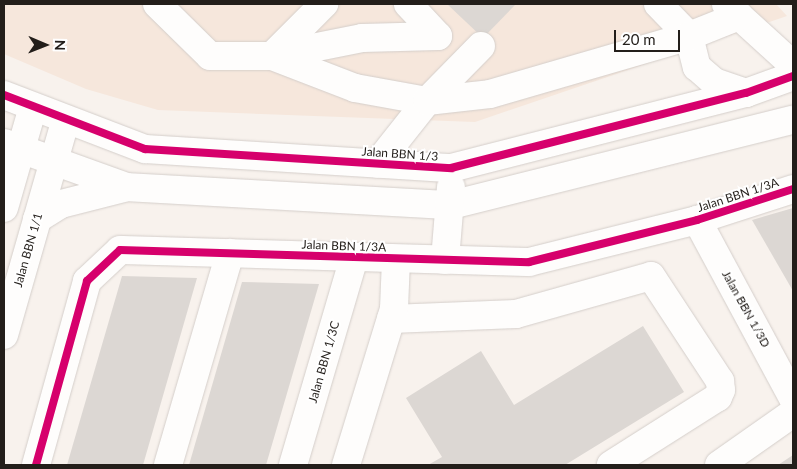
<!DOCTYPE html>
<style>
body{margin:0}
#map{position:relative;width:797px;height:469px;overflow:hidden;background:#f8f2ed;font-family:Lato,sans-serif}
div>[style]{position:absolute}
.built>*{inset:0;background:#f6e7dc}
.building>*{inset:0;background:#dcd7d3}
.roads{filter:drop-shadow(0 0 1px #d4ceca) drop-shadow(0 0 1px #d4ceca)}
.minor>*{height:28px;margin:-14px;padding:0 14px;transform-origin:14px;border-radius:14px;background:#fefdfc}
.cycleway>*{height:8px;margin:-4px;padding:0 4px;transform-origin:4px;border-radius:4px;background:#d6006c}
span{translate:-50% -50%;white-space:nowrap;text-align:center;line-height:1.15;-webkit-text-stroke:4px #fff;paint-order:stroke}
.street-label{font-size:12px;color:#231e1a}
.frame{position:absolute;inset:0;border:5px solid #231e1a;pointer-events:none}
.north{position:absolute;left:20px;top:20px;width:50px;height:50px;-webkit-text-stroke:4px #fff;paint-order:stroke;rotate:91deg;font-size:14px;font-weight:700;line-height:20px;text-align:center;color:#231e1a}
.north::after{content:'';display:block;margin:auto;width:18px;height:22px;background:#231e1a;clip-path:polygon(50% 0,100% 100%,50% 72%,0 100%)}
.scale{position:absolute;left:614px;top:30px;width:66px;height:22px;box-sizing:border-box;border:2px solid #231e1a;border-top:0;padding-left:6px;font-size:15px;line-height:18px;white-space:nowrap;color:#231e1a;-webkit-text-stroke:4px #fff;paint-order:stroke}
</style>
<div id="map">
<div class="built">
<i style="clip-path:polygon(4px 4px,776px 4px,787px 16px,475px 122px,158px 110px,86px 89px,4px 54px)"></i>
</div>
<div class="building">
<i style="clip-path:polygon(447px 4px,516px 4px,483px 38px)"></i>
<i style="clip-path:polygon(793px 208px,793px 291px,752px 220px)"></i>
<i style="clip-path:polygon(122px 276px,197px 278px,143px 465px,67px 465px)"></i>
<i style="clip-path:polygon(242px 282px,319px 284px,266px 465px,189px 465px)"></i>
<i style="clip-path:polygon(643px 326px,684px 392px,565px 465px,428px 465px,442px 457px,406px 398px,481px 351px,514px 405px)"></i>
<i style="clip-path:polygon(793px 455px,793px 465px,778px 465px)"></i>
</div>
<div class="roads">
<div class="minor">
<i style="left:157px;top:4px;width:74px;rotate:44.5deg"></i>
<i style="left:210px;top:56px;width:62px"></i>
<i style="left:272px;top:56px;width:74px;rotate:-45deg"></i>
<i style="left:658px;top:4px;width:45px;rotate:45.9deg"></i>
<i style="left:689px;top:36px;width:32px;rotate:76deg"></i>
<i style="left:697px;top:67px;width:23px;rotate:41deg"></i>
<i style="left:714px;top:82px;width:34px;rotate:19deg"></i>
<i style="left:726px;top:4px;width:91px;rotate:42.3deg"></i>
<i style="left:272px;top:56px;width:89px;rotate:21.1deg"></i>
<i style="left:355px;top:88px;width:73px;rotate:10.2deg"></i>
<i style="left:427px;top:101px;width:80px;rotate:128.4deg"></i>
<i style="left:272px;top:56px;width:92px;rotate:-11.3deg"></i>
<i style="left:362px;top:38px;width:76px;rotate:-1.5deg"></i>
<i style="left:438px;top:36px;width:44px;rotate:-133.2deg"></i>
<i style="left:4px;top:95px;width:151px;rotate:21deg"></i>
<i style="left:145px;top:149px;width:307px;rotate:3.6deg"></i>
<i style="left:451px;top:168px;width:304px;rotate:-14.3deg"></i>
<i style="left:746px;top:93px;width:50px;rotate:-19.9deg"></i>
<i style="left:427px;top:101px;width:63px;rotate:-6.3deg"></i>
<i style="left:490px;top:94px;width:207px;rotate:-16.2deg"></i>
<i style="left:689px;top:36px;width:54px;rotate:-21.8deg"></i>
<i style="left:427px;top:101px;width:77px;rotate:-45.5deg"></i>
<i style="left:4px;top:143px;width:130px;rotate:19.8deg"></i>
<i style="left:126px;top:187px;width:325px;rotate:3.2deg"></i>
<i style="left:451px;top:205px;width:352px;rotate:-14deg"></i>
<i style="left:4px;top:208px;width:105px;rotate:-74deg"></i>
<i style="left:37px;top:219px;width:28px;rotate:-32deg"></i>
<i style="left:61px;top:204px;width:65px;rotate:-14.3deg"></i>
<i style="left:697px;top:220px;width:202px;rotate:61.7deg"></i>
<i style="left:445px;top:260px;width:73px;rotate:-85.3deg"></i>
<i style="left:391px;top:319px;width:125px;rotate:-2.3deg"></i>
<i style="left:516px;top:314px;width:140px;rotate:-15.7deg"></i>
<i style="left:651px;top:276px;width:126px;rotate:56.7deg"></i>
<i style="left:720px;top:381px;width:9px;rotate:84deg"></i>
<i style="left:721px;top:390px;width:8px;rotate:113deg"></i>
<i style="left:718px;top:397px;width:127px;rotate:147.6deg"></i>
<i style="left:4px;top:335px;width:222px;rotate:-74deg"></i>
<i style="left:36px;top:465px;width:191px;rotate:-74.5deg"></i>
<i style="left:87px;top:281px;width:45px;rotate:-43.2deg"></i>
<i style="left:120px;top:250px;width:409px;rotate:1.7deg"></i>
<i style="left:529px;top:262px;width:173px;rotate:-14deg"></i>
<i style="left:697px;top:220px;width:101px;rotate:-17.9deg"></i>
<i style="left:168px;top:465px;width:221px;rotate:-73.7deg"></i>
<i style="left:293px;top:465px;width:216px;rotate:-73.6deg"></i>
<i style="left:346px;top:465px;width:163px;rotate:-72.9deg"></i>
<i style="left:394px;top:309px;width:50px;rotate:-87.7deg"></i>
<i style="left:719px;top:465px;width:90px;rotate:-35.1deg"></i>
</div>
</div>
<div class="cycleway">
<i style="left:4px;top:95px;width:151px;rotate:21deg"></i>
<i style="left:145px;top:149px;width:307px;rotate:3.6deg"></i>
<i style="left:451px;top:168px;width:304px;rotate:-14.3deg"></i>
<i style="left:746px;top:93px;width:50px;rotate:-19.9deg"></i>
<i style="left:36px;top:465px;width:191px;rotate:-74.5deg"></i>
<i style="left:87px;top:281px;width:45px;rotate:-43.2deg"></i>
<i style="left:120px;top:250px;width:409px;rotate:1.7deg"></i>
<i style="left:529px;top:262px;width:173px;rotate:-14deg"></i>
<i style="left:697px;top:220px;width:101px;rotate:-17.9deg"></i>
</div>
<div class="street-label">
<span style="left:400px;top:154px;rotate:4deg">Jalan BBN 1/3</span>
<span style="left:738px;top:195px;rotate:-18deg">Jalan BBN 1/3A</span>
<span style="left:344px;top:246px;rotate:2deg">Jalan BBN 1/3A</span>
<span style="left:28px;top:250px;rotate:-74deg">Jalan BBN 1/1</span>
<span style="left:746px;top:309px;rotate:61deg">Jalan BBN 1/3D</span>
<span style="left:324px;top:362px;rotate:-74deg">Jalan BBN 1/3C</span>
</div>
<div class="frame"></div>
<div class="north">N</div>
<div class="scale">20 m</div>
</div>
